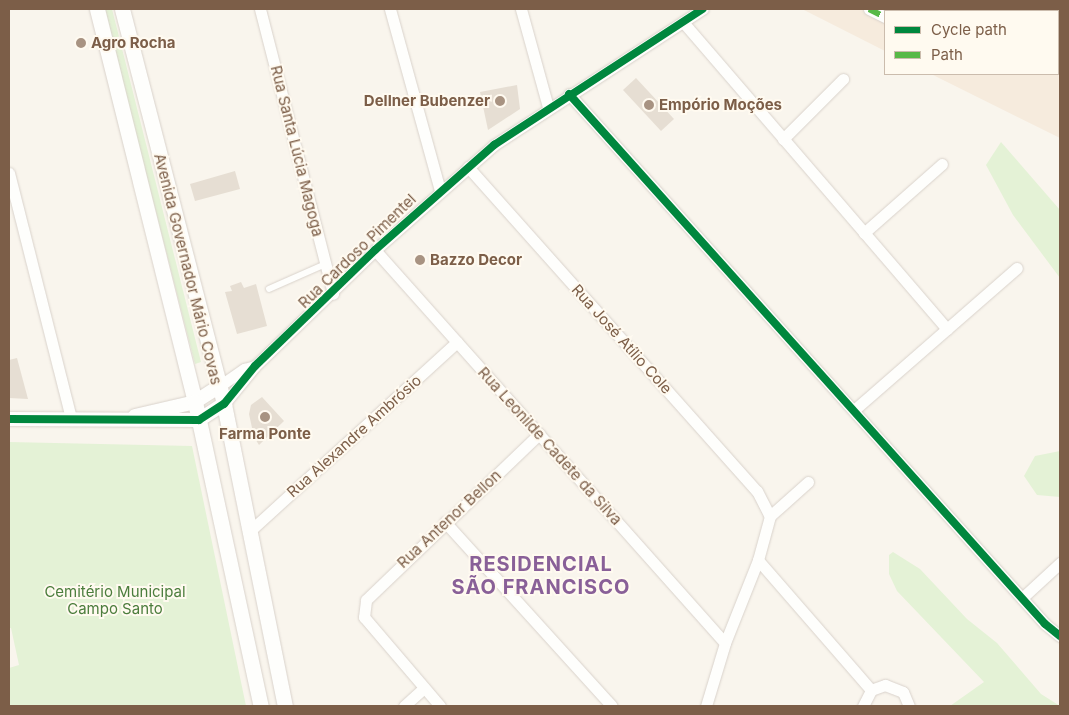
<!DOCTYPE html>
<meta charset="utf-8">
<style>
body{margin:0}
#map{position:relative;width:1069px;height:715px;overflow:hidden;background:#f9f5ed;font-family:Inter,sans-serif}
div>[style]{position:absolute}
.residential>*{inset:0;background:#f6ebdd}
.green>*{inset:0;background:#e4f2d6}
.building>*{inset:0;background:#e6ded3}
.roads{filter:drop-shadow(0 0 1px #d9d2cb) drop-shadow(0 0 1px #d9d2cb)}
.service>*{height:5.5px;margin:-2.75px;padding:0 2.75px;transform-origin:2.75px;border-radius:2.75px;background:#fefefc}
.minor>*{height:11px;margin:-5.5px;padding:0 5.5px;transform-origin:5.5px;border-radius:5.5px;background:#fefefc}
.tertiary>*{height:14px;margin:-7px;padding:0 7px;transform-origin:7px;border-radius:7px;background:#fefefc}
.secondary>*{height:15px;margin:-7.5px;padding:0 7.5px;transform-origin:7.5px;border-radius:7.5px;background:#fefefc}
.quiet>*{height:6px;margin-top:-3px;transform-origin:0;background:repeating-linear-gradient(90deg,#58b947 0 12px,transparent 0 18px)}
.cycleway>*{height:8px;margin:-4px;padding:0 4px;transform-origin:4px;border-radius:4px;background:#00873e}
.dots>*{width:14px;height:14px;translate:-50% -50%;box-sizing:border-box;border:2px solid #fffaf0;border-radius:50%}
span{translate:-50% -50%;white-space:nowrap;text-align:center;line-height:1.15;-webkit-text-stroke:4px #fffaf0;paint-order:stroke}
.poi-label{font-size:15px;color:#7c5e48;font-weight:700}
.left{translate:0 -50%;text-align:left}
.right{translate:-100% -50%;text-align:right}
.street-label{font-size:15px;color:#7c5e48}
.park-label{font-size:15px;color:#4b7d3c}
.district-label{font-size:20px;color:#896098;font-weight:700;letter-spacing:1px}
.frame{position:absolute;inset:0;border:10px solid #7c5e48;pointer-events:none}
.legend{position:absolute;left:884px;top:10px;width:175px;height:65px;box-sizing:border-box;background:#fffaf0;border:1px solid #cbbcad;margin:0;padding:6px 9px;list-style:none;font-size:15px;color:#7c5e48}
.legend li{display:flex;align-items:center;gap:10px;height:25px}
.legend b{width:25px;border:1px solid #cbbcad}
</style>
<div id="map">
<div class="residential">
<i style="clip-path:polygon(802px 9px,1060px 9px,1060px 138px,931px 74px,1058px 74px,1058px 11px,885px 11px,885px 51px)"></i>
</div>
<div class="green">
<i style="clip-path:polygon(104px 9px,112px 9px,201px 362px,195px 364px)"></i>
<i style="clip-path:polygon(1001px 142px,1060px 210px,1060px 278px,1013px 215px,986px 165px)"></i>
<i style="clip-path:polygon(9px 442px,192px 446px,246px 706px,9px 706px,9px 668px,19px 665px,11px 628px,9px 628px)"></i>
<i style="clip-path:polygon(1060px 451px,1060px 497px,1037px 495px,1024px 476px,1035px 456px)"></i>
<i style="clip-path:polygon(893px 552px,920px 569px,967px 619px,997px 643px,1041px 694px,1060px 706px,950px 706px,984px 682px,897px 591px,889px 574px,889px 555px)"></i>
</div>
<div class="building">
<i style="clip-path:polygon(636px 78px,674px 119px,661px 131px,623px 90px)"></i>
<i style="clip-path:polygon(517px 85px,520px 109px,488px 130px,480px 92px)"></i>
<i style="clip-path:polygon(235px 171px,240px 189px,195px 201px,190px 184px)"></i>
<i style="clip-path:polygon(241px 282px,244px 288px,256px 284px,267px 326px,237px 334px,225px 292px,232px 291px,230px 286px)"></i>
<i style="clip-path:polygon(17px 358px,28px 399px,9px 398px,9px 360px)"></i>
<i style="clip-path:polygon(262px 397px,284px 421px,259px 445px,254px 437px,249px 414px,251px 405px)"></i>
</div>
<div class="roads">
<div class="service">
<i style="left:269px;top:289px;width:62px;rotate:-23.7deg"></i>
</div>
<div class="minor">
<i style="left:260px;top:9px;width:294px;rotate:75.6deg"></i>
<i style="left:390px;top:9px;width:188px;rotate:74.6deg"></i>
<i style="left:521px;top:9px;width:102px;rotate:74.6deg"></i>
<i style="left:869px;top:9px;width:18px;rotate:27deg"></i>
<i style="left:944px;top:11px;width:2px;rotate:-63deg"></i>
<i style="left:683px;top:22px;width:405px;rotate:49.3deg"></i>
<i style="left:569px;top:94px;width:712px;rotate:48.07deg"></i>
<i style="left:1045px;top:624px;width:19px;rotate:39deg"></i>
<i style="left:783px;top:139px;width:85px;rotate:-45deg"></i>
<i style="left:468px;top:167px;width:434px;rotate:48.3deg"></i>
<i style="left:757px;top:491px;width:28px;rotate:63deg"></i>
<i style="left:9px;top:173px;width:253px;rotate:75.8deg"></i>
<i style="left:864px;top:233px;width:104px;rotate:-41.5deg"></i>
<i style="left:375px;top:250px;width:526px;rotate:48.31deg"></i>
<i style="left:218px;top:387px;width:32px;rotate:-35deg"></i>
<i style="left:244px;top:369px;width:11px;rotate:-15deg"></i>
<i style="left:224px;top:404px;width:49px;rotate:-50.8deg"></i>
<i style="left:255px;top:366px;width:167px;rotate:-44deg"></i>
<i style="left:375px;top:250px;width:159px;rotate:-41.4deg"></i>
<i style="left:494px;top:145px;width:249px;rotate:-33.1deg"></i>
<i style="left:854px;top:410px;width:216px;rotate:-41.1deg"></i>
<i style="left:445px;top:522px;width:248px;rotate:47.8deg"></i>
<i style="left:251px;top:530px;width:279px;rotate:-42.4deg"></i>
<i style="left:758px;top:560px;width:172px;rotate:49deg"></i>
<i style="left:1022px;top:598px;width:52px;rotate:-42.6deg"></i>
<i style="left:404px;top:706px;width:27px;rotate:-42deg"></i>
<i style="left:440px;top:706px;width:117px;rotate:-130.5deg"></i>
<i style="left:364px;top:617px;width:17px;rotate:-83deg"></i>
<i style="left:366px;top:600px;width:240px;rotate:-43.8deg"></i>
<i style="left:706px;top:706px;width:66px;rotate:-73.2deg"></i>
<i style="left:725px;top:643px;width:89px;rotate:-68.3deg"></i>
<i style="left:758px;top:560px;width:46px;rotate:-74.7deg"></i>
<i style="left:770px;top:516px;width:51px;rotate:-41.8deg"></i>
<i style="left:863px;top:706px;width:18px;rotate:-63deg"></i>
<i style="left:871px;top:690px;width:15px;rotate:-20deg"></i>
<i style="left:885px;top:685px;width:19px;rotate:21deg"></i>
<i style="left:903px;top:692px;width:15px;rotate:67deg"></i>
</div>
<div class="tertiary">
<i style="left:135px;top:416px;width:62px;rotate:-13.1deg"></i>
<i style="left:195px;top:402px;width:27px;rotate:-33deg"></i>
<i style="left:9px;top:419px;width:190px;rotate:0.3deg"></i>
<i style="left:199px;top:420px;width:30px;rotate:-33deg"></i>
</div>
<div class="secondary">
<i style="left:97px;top:9px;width:405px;rotate:76deg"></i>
<i style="left:195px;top:402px;width:311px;rotate:77.8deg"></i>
<i style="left:122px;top:9px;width:408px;rotate:75.5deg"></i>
<i style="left:224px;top:404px;width:308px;rotate:78.6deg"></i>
</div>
</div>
<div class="quiet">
<i style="left:869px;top:9px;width:18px;rotate:27deg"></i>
<i style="left:944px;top:11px;width:2px;rotate:-63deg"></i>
</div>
<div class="cycleway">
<i style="left:569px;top:94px;width:712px;rotate:48.07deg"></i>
<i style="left:1045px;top:624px;width:19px;rotate:39deg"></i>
<i style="left:9px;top:419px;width:190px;rotate:0.3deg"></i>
<i style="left:199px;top:420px;width:30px;rotate:-33deg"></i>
<i style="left:224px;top:404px;width:49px;rotate:-50.8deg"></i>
<i style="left:255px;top:366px;width:167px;rotate:-44deg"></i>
<i style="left:375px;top:250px;width:159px;rotate:-41.4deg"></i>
<i style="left:494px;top:145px;width:249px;rotate:-33.1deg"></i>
</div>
<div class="dots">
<i style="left:81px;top:43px;background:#a89382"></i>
<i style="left:500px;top:101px;background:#a89382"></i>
<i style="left:649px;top:105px;background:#a89382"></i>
<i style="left:420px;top:260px;background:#a89382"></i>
<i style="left:265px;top:417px;background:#a89382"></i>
</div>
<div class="poi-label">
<span class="left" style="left:91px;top:43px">Agro Rocha</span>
<span class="right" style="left:490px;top:101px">Dellner Bubenzer</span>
<span class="left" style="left:659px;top:105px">Empório Moções</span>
<span class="left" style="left:430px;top:260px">Bazzo Decor</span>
<span style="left:265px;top:434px">Farma Ponte</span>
</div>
<div class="street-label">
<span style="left:297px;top:151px;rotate:76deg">Rua Santa Lúcia Magoga</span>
<span style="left:357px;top:251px;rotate:-44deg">Rua Cardoso Pimentel</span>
<span style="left:188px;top:269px;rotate:76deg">Avenida Governador Mário Covas</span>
<span style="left:622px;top:339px;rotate:48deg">Rua José Atílio Cole</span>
<span style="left:354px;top:436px;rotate:-42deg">Rua Alexandre Ambrósio</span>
<span style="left:550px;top:446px;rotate:48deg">Rua Leonilde Cadete da Silva</span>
<span style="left:449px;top:519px;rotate:-43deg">Rua Antenor Bellon</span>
</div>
<div class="park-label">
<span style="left:115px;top:600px">Cemitério Municipal<br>Campo Santo</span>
</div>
<div class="district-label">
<span style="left:541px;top:576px">RESIDENCIAL<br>SÃO FRANCISCO</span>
</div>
<div class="frame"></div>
<ul class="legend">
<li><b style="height:6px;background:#00873e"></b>Cycle path</li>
<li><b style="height:6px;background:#58b947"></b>Path</li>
</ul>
</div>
